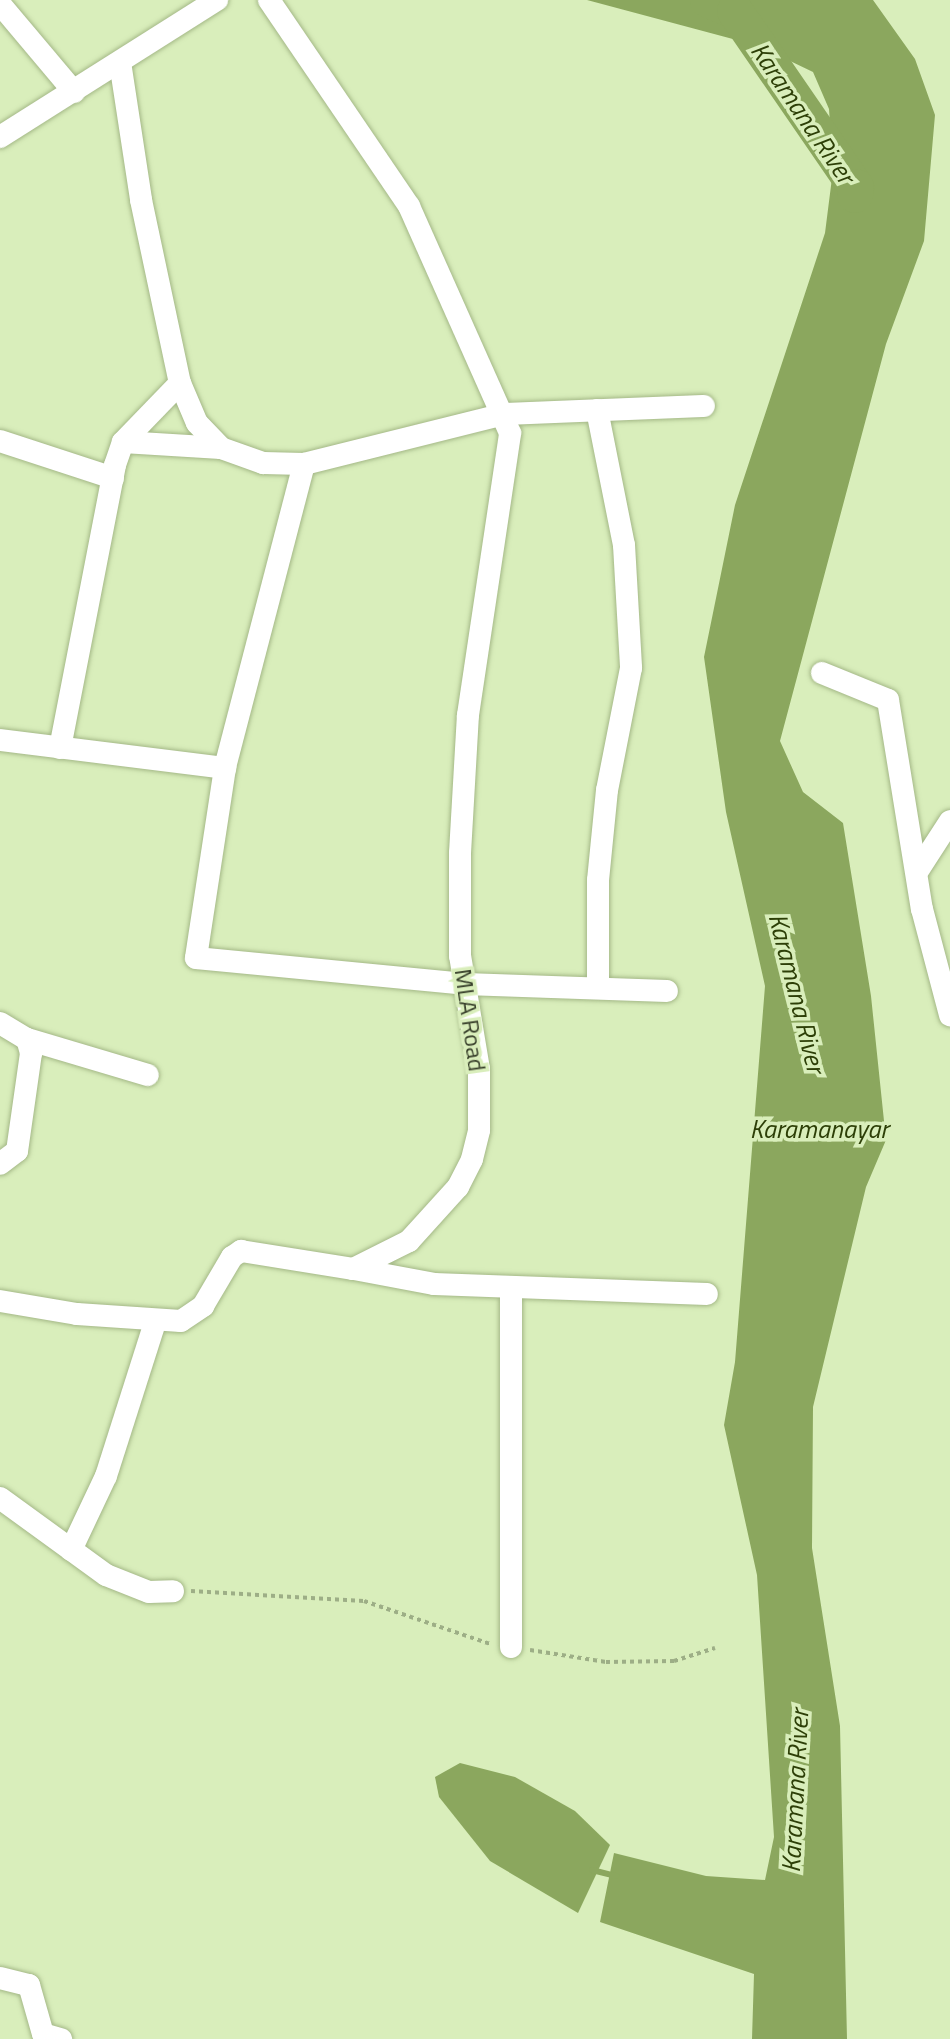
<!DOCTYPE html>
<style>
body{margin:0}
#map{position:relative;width:950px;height:2039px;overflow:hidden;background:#d9eebb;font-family:"Titillium Web",sans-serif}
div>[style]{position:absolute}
.water>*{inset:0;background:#8ba75e}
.stream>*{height:6px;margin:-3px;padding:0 3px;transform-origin:3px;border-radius:3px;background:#8ba75e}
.river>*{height:36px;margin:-18px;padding:0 18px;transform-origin:18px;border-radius:18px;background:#8ba75e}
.path>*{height:4px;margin-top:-2px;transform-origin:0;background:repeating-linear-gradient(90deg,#9dae86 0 4px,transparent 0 8px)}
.roads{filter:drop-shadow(0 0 2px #a4b887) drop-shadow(0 0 2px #a4b887)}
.minor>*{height:22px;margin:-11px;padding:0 11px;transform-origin:11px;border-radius:11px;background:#fff}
span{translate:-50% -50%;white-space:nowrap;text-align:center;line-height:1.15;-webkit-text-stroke:7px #d9eebb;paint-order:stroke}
.street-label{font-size:24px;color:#38402b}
.water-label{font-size:26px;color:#2d3f07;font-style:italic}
</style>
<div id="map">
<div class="water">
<i style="clip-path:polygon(587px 0,873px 0,915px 59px,935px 115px,924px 241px,886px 344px,780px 741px,803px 792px,843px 823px,871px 996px,886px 1140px,866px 1187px,813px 1407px,812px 1548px,840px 1726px,847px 2039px,752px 2039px,754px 1974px,600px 1922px,614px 1853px,706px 1876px,765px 1880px,774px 1837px,757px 1575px,724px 1425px,735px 1362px,765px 986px,726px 812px,704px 657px,735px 505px,825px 233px,833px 170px,829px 109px,813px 72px,759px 46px)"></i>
<i style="clip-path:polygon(460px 1763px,515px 1777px,575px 1811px,610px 1845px,578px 1913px,490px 1861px,439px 1797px,435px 1777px)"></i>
</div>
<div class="stream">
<i style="left:592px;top:1870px;width:25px;rotate:14deg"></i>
</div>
<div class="river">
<i style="left:708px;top:0;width:29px;rotate:22deg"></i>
<i style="left:735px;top:11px;width:214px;rotate:55.5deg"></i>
<i style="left:856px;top:187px;width:8px;rotate:97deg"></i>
</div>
<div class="path">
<i style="left:191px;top:1591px;width:173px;rotate:3.3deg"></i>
<i style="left:364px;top:1601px;width:133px;rotate:18.8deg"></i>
<i style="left:530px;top:1650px;width:77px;rotate:9deg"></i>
<i style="left:606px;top:1662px;width:68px;rotate:-0.8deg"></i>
<i style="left:674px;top:1661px;width:43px;rotate:-17.6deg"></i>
</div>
<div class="roads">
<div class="minor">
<i style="left:0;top:4px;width:115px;rotate:49.9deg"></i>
<i style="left:120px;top:62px;width:140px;rotate:81.3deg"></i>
<i style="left:141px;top:200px;width:187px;rotate:78deg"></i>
<i style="left:180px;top:383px;width:43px;rotate:67deg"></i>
<i style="left:197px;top:423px;width:35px;rotate:46deg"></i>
<i style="left:221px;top:448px;width:45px;rotate:19.7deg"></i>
<i style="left:263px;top:463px;width:41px;rotate:1.4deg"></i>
<i style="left:304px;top:464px;width:206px;rotate:-14deg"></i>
<i style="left:504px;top:414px;width:200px;rotate:-2.3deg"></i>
<i style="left:0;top:137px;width:257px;rotate:-32.3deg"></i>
<i style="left:597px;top:410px;width:138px;rotate:78.7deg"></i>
<i style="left:624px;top:545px;width:123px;rotate:86.7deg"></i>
<i style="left:631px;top:668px;width:124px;rotate:101.1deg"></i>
<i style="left:607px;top:790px;width:90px;rotate:95.7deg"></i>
<i style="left:598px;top:880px;width:108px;rotate:90deg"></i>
<i style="left:0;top:441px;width:119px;rotate:18.1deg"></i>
<i style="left:123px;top:442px;width:98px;rotate:3.5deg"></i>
<i style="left:304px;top:464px;width:314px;rotate:104.6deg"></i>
<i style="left:225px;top:768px;width:192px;rotate:98.7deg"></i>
<i style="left:196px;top:958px;width:270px;rotate:5.5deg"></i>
<i style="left:465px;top:984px;width:202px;rotate:2deg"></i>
<i style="left:822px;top:673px;width:71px;rotate:22.2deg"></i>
<i style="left:888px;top:700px;width:212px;rotate:80.8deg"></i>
<i style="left:922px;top:909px;width:110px;rotate:75.2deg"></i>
<i style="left:0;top:740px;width:227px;rotate:7.1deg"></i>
<i style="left:60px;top:748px;width:288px;rotate:-79deg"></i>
<i style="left:115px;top:465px;width:24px;rotate:-71deg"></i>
<i style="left:123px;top:442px;width:82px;rotate:-46deg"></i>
<i style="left:919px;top:869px;width:57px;rotate:-57.1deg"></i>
<i style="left:0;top:1023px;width:31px;rotate:31deg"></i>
<i style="left:27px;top:1039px;width:15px;rotate:74deg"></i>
<i style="left:31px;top:1053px;width:99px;rotate:98.1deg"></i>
<i style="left:17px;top:1151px;width:21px;rotate:143deg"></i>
<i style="left:27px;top:1039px;width:126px;rotate:16.6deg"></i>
<i style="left:354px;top:1269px;width:81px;rotate:10.6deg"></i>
<i style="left:434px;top:1284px;width:273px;rotate:2.1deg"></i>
<i style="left:511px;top:1287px;width:360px;rotate:90deg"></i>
<i style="left:0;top:1301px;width:78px;rotate:9.6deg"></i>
<i style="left:77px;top:1314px;width:104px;rotate:3.9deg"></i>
<i style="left:181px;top:1321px;width:27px;rotate:-34deg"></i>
<i style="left:203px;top:1306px;width:57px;rotate:-59.4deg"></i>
<i style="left:232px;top:1257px;width:11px;rotate:-34deg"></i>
<i style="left:241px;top:1251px;width:113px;rotate:9.1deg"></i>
<i style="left:353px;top:1269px;width:63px;rotate:-26.6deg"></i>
<i style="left:409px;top:1241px;width:73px;rotate:-47.8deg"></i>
<i style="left:458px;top:1187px;width:31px;rotate:-63deg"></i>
<i style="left:472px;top:1159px;width:30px;rotate:-76deg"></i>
<i style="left:479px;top:1130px;width:61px;rotate:-90deg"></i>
<i style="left:479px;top:1069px;width:115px;rotate:-99.5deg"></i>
<i style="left:460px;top:956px;width:103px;rotate:-90deg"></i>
<i style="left:460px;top:853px;width:138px;rotate:-86.7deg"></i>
<i style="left:468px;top:715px;width:285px;rotate:-81.5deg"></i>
<i style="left:510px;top:433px;width:248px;rotate:-114deg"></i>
<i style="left:409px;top:206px;width:249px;rotate:-124.2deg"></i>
<i style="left:0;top:1498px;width:131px;rotate:36deg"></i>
<i style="left:106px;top:1575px;width:46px;rotate:21.6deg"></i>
<i style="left:149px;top:1592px;width:24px;rotate:-2deg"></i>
<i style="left:71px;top:1550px;width:82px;rotate:-64.7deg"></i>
<i style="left:106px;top:1476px;width:162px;rotate:-72.3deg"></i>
<i style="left:0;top:1978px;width:30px;rotate:14deg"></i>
<i style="left:29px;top:1985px;width:51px;rotate:74.1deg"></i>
<i style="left:43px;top:2034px;width:19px;rotate:16deg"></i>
</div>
</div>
<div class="street-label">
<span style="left:470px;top:1020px;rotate:82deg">MLA Road</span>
</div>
<div class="water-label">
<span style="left:803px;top:113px;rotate:56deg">Karamana River</span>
<span style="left:797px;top:993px;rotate:76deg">Karamana River</span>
<span style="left:819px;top:1129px">Karamanayar</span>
<span style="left:795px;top:1791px;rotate:-87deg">Karamana River</span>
</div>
</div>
